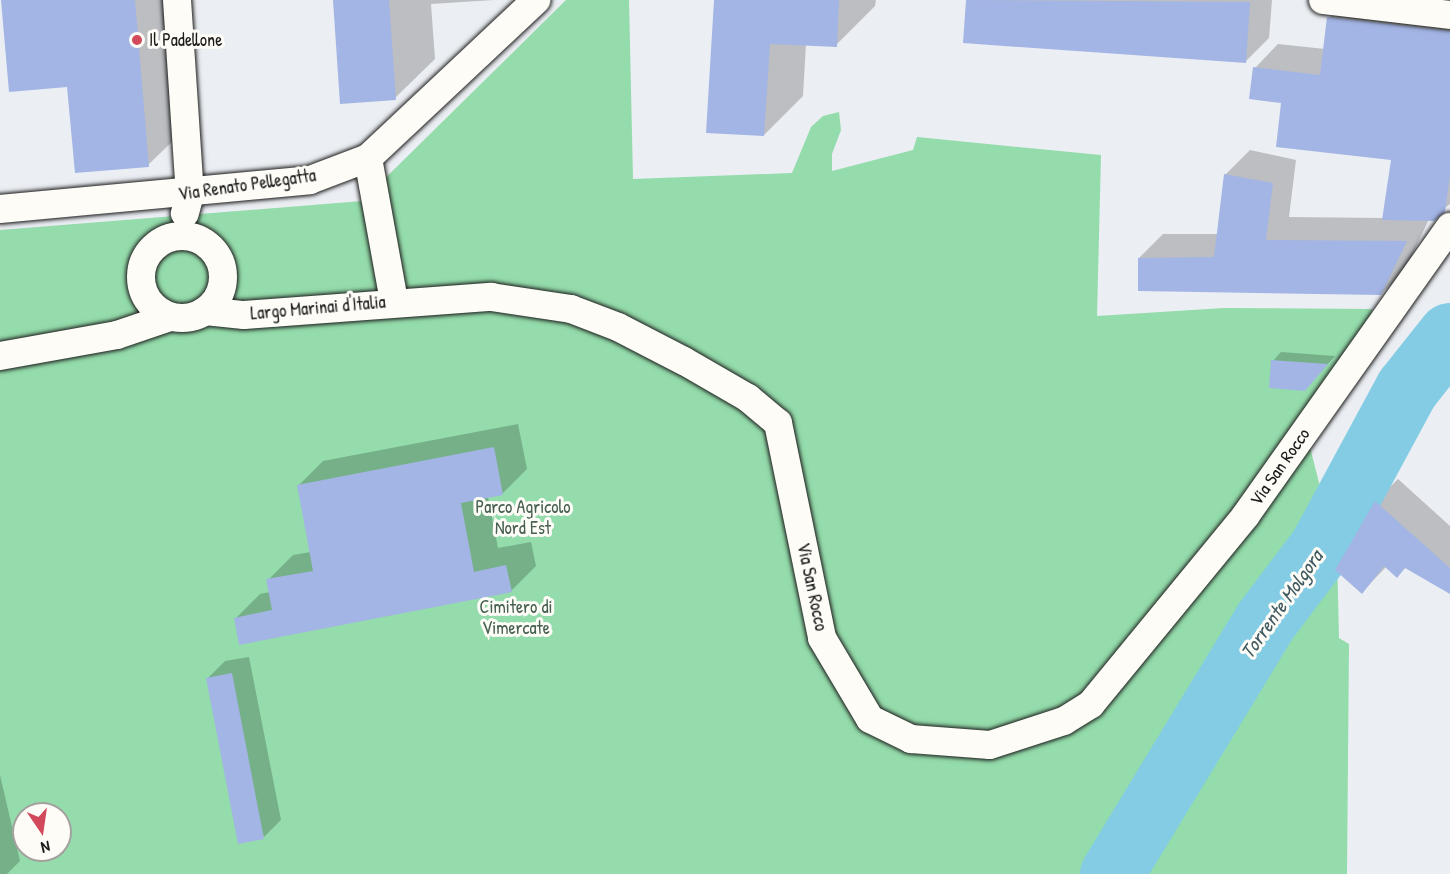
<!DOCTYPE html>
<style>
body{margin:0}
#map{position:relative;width:1450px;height:874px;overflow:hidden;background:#ebeef3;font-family:"Patrick Hand",sans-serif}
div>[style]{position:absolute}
.green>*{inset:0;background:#94dcab}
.shadow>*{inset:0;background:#0003}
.river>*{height:64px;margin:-32px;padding:0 32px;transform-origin:32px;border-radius:32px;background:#83cce4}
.building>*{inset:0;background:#a3b5e4}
.roads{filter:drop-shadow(0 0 2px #1c1c1c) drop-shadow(0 0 2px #1c1c1c)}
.minor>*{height:28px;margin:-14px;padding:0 14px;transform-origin:14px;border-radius:14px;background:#fdfcf7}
.minor>.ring{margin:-14px;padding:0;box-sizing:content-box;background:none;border:28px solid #fdfcf7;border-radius:50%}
.dots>*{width:16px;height:16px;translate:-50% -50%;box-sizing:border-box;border:3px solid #fdfcf7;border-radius:50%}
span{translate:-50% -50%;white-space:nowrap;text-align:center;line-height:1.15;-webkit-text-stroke:6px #fdfcf7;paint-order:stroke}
.poi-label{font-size:18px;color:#1c1c1c}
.left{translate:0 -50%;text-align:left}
.street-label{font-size:18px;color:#1c1c1c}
.park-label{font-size:18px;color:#465f4e}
.water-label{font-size:20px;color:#405a62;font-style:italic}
.north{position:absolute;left:12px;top:802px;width:60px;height:60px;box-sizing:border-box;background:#fdfcf7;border:2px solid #a3a29f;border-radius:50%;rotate:167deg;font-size:16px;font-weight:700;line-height:24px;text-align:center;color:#1c1c1c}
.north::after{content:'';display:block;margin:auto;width:21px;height:27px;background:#d1495b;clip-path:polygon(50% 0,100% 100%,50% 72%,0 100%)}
</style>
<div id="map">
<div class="green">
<i style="clip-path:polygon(evenodd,566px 0,629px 0,633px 179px,792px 173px,811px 127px,823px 116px,839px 112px,841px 130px,832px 154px,832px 171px,913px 150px,917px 137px,1101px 155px,1097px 316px,1224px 308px,1372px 309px,1371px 324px,1302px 416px,1337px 553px,1339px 638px,1349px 644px,1347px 874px,0 874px,0 230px,362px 201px,566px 0,24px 814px,60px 814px,60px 850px,24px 850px,24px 814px)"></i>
</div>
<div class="shadow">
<i style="clip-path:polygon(3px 0,167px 0,178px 136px,148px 165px,69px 85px)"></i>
<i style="clip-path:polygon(334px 0,494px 0,431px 4px,435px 59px,395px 98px)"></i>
<i style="clip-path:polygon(716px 0,876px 0,875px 6px,836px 45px,806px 44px,803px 96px,764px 135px)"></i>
<i style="clip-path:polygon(968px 0,1272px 0,1269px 38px,1245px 62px,965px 42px)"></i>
<i style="clip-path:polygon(1346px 0,1450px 6px,1450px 204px,1429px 219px,1405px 270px,1381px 294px,1139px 258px,1163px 234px,1218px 234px,1226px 174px,1250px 150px,1296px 160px,1289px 217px,1384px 218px,1392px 159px,1283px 102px,1255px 68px,1278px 44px,1325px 49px,1329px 18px)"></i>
<i style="clip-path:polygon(1281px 352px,1335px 356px,1313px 380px,1273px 361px)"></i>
<i style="clip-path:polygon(518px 424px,527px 469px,502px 494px,488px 497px,498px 548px,531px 542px,536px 566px,511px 591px,235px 619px,260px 594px,270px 592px,268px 580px,293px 555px,311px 552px,298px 486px,323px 461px)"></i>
<i style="clip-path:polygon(1398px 479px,1450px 526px,1450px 592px,1406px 567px,1397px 576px,1387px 566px,1362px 592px,1337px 570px,1376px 501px)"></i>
<i style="clip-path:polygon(249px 657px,281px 820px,264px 837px,207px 679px,225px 661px)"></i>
<i style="clip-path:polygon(0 775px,20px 861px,7px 874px,0 874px)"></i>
</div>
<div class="river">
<i style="left:1112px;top:874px;width:295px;rotate:-58.7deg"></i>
<i style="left:1265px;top:622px;width:93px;rotate:-52.9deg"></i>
<i style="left:1321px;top:548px;width:181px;rotate:-61.6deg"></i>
<i style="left:1407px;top:389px;width:69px;rotate:-51.5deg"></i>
</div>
<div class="building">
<i style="clip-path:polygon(1px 0,135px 0,149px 167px,75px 173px,67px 87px,9px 92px)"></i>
<i style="clip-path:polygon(333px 0,389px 0,396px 100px,340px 104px)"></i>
<i style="clip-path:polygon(714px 0,839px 0,837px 47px,770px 44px,764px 136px,706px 133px)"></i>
<i style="clip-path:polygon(966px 0,1250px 2px,1246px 63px,963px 43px)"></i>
<i style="clip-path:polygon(1327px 17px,1450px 31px,1450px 175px,1445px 212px,1434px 221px,1382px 220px,1391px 160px,1276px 147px,1281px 103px,1249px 99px,1253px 67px,1320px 75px)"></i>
<i style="clip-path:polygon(1224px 174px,1273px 183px,1266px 240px,1407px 241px,1381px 295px,1138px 291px,1138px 258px,1214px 257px)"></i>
<i style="clip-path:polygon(1271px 360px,1328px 364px,1305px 391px,1269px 388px)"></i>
<i style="clip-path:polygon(494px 447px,503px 495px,461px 503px,474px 572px,506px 565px,512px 592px,239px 645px,234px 618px,272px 610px,266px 579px,313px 571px,297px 485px)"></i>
<i style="clip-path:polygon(1375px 501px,1450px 568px,1450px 594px,1405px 568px,1397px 578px,1384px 566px,1362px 594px,1335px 570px)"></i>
<i style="clip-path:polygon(232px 673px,264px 839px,238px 844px,206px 678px)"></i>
</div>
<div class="roads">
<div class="minor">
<i style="left:177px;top:0;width:194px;rotate:86.2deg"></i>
<i style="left:190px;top:194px;width:20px;rotate:105deg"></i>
<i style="left:1323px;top:0;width:128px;rotate:6.7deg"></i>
<i style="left:368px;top:158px;width:145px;rotate:79.7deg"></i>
<i style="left:0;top:209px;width:311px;rotate:-5.3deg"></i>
<i style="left:310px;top:180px;width:62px;rotate:-20.8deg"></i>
<i style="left:368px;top:158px;width:231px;rotate:-43.2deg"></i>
<i class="ring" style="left:141px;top:236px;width:54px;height:54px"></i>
<i style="left:205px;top:311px;width:39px;rotate:6deg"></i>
<i style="left:244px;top:315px;width:248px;rotate:-4.2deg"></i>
<i style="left:491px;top:297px;width:81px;rotate:8.5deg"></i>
<i style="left:571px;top:309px;width:50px;rotate:21deg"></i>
<i style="left:618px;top:327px;width:74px;rotate:27.3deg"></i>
<i style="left:684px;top:361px;width:74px;rotate:30deg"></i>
<i style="left:748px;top:398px;width:39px;rotate:40deg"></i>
<i style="left:778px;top:423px;width:219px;rotate:78.4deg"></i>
<i style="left:822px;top:638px;width:94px;rotate:59.3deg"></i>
<i style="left:870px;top:719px;width:46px;rotate:26deg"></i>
<i style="left:911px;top:739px;width:79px;rotate:4.3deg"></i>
<i style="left:990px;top:745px;width:78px;rotate:-18deg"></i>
<i style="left:1064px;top:721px;width:32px;rotate:-32deg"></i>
<i style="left:1091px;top:704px;width:244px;rotate:-50.6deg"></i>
<i style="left:1246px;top:515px;width:353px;rotate:-54.7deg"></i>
<i style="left:0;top:356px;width:119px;rotate:-10.2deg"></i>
<i style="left:117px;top:335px;width:56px;rotate:-18.8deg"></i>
</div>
</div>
<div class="dots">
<i style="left:137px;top:40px;background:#d1495b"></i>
</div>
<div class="poi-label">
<span class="left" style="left:149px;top:40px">Il Padellone</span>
</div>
<div class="street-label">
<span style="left:247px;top:185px;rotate:-8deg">Via Renato Pellegatta</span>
<span style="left:318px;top:308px;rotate:-5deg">Largo Marinai d'Italia</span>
<span style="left:1280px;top:467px;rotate:-55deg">Via San Rocco</span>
<span style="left:812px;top:587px;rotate:78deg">Via San Rocco</span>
</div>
<div class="park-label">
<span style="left:523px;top:518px">Parco Agricolo<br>Nord Est</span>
<span style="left:516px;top:618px">Cimitero di<br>Vimercate</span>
</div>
<div class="water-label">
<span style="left:1281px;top:604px;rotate:-55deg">Torrente Molgora</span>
</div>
<div class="north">N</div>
</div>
